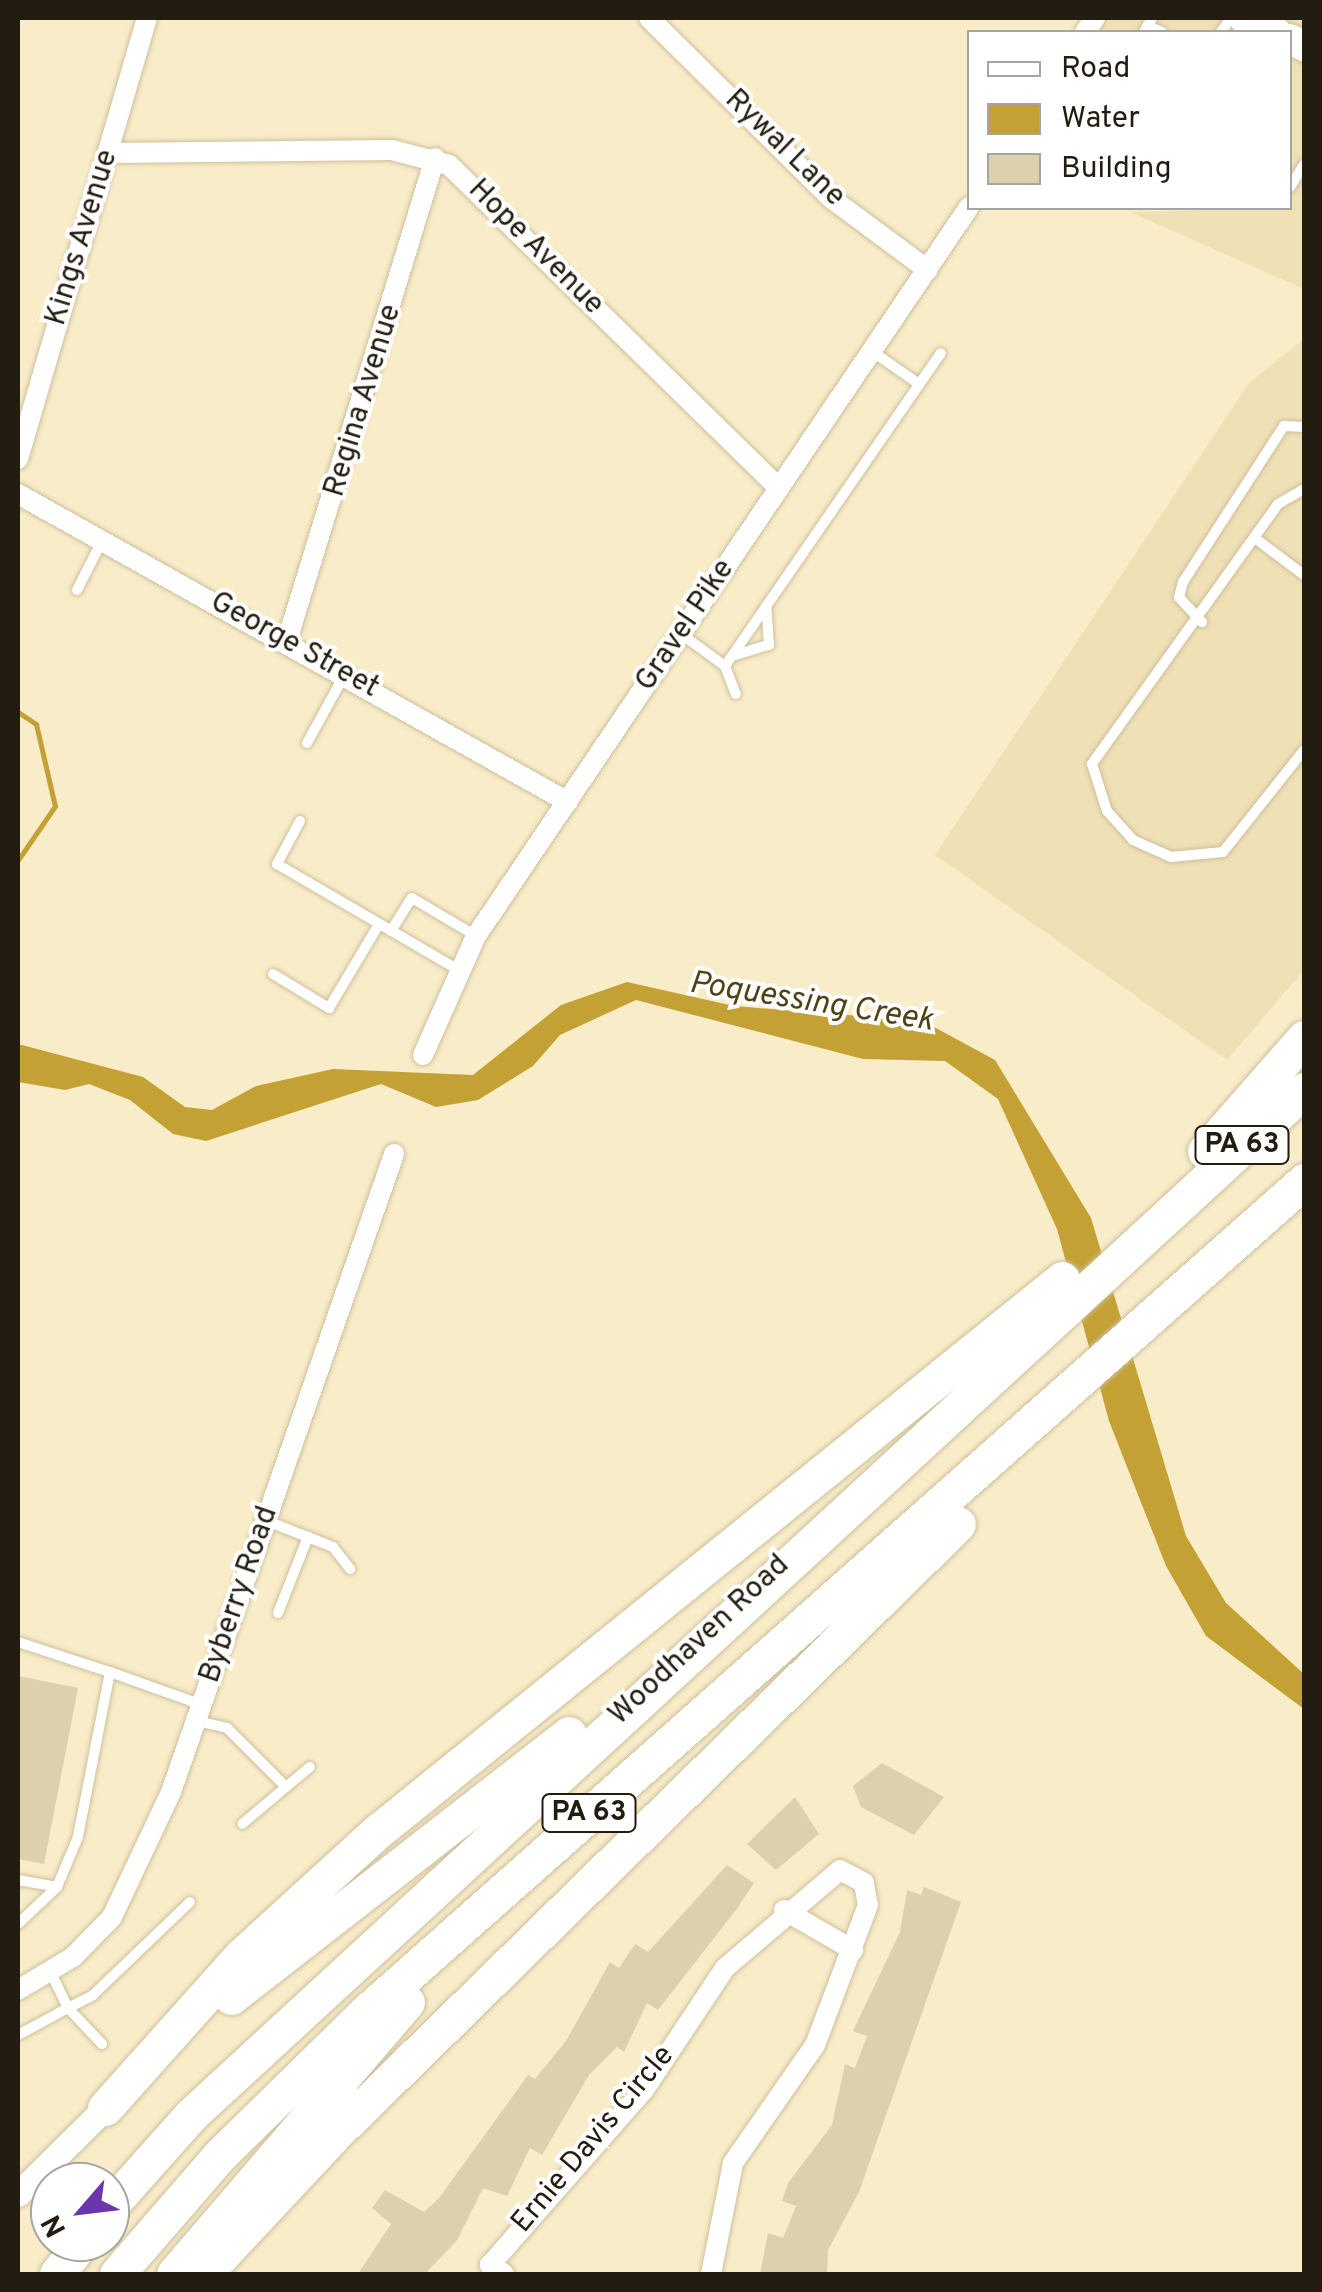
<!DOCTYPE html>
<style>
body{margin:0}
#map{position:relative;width:1322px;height:2292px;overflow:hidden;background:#f9ecc8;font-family:Overpass,sans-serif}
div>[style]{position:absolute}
.built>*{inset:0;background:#f0e0b6}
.water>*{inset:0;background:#c4a135}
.stream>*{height:5px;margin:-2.5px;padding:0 2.5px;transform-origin:2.5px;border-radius:2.5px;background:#c4a135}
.building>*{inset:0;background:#ddd0ad}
.roads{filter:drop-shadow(0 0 2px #cdc09d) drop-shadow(0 0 2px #cdc09d)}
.service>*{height:10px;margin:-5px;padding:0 5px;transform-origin:5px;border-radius:5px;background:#fff}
.minor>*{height:20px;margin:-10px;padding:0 10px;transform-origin:10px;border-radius:10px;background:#fff}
.tertiary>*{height:25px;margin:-12.5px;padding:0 12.5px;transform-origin:12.5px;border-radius:12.5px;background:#fff}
.primary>*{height:30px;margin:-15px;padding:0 15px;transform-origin:15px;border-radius:15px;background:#fff}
.motorway>*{height:35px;margin:-17.5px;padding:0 17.5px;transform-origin:17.5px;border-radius:17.5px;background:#fff}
span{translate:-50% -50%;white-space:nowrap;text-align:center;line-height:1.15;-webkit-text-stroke:8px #fff;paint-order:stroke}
.shield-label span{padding:2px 8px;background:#fff;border:2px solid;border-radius:8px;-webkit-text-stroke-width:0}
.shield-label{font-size:28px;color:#221d10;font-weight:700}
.street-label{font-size:30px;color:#221d10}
.water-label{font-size:32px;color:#504216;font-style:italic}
.frame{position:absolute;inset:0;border:20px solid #221d10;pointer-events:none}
.legend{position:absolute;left:967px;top:30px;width:325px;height:180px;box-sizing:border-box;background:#fff;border:2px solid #a7a59f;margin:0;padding:12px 18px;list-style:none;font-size:30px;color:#221d10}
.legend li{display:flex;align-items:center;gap:20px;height:50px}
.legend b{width:50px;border:2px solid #a7a59f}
.north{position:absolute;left:30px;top:2162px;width:100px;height:100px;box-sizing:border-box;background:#fff;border:2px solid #a7a59f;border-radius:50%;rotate:242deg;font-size:28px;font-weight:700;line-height:40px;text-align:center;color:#221d10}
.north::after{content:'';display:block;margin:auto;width:35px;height:45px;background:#6b35ab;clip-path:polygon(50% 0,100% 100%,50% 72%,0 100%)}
</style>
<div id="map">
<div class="built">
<i style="clip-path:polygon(1107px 18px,1304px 18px,1304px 289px,1130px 212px,1290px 208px,1290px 32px,1097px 32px)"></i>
<i style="clip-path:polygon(1304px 339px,1304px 970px,1227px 1060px,935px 855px,1249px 383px)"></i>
</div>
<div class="water">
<i style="clip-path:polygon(627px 982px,734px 1006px,923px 1021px,995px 1060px,1091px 1218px,1186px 1536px,1226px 1603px,1304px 1674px,1304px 1709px,1206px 1636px,1166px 1566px,1109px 1421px,1057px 1229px,998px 1099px,945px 1061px,863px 1059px,636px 1000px,560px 1035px,533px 1066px,478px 1100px,436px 1107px,381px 1084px,206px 1141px,173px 1134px,130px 1100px,89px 1084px,65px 1090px,18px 1082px,18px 1044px,143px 1077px,185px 1107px,212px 1110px,256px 1086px,333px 1069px,473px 1075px,561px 1005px)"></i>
</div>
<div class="stream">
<i style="left:18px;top:712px;width:22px;rotate:34deg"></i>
<i style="left:36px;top:724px;width:84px;rotate:77deg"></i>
<i style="left:55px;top:806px;width:65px;rotate:124.4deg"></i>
</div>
<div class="building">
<i style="clip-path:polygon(18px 1676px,78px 1688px,44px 1864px,18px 1859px)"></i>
<i style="clip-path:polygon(882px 1763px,944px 1797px,914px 1835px,861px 1807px,853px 1786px)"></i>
<i style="clip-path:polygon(795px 1797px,819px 1834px,776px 1870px,747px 1844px)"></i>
<i style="clip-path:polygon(727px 1865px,754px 1883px,736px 1910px,658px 2010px,647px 2003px,624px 2052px,617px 2047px,589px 2075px,542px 2155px,530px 2148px,507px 2196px,483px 2188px,457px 2240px,425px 2274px,358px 2274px,391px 2224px,372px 2208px,385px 2190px,424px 2212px,439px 2198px,528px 2075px,535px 2079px,566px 2041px,610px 1962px,619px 1968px,635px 1944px,648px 1952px)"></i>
<i style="clip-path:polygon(924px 1887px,961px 1902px,859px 2192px,828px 2250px,827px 2274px,760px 2274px,768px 2233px,783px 2238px,796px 2206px,782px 2201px,788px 2183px,832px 2125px,845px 2064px,855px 2068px,867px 2036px,853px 2031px,900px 1932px,907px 1890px,921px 1895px)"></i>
</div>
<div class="roads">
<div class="service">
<i style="left:1147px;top:26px;width:16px;rotate:22deg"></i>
<i style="left:1144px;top:32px;width:16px;rotate:-60deg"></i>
<i style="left:1221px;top:32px;width:17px;rotate:-54deg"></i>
<i style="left:1290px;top:187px;width:26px;rotate:-58deg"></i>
<i style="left:873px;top:352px;width:56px;rotate:34.8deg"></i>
<i style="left:1304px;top:489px;width:30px;rotate:150deg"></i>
<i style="left:1278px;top:504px;width:320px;rotate:125.6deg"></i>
<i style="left:1092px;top:764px;width:49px;rotate:72.3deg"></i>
<i style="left:1107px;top:811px;width:39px;rotate:48deg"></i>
<i style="left:1133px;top:840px;width:42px;rotate:24.1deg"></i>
<i style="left:1171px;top:857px;width:52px;rotate:-5.5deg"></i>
<i style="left:1223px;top:852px;width:130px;rotate:-51.5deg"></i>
<i style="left:1256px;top:539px;width:60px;rotate:36.9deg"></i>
<i style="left:77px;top:590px;width:55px;rotate:-63deg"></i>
<i style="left:1202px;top:622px;width:34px;rotate:-133deg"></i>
<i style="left:1179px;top:597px;width:16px;rotate:-75deg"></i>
<i style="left:1183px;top:582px;width:186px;rotate:-57.1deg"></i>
<i style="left:1284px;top:426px;width:20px;rotate:3deg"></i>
<i style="left:681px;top:634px;width:54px;rotate:36deg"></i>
<i style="left:725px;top:666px;width:380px;rotate:-55.4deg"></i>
<i style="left:732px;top:656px;width:39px;rotate:-17deg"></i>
<i style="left:769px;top:645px;width:39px;rotate:-94deg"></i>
<i style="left:725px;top:666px;width:30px;rotate:69deg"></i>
<i style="left:307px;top:743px;width:79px;rotate:-61.2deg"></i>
<i style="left:300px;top:821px;width:49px;rotate:118.1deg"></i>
<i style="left:277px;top:864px;width:206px;rotate:30.3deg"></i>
<i style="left:391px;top:931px;width:39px;rotate:-58deg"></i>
<i style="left:412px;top:898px;width:74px;rotate:30.7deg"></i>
<i style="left:273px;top:974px;width:66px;rotate:31.3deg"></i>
<i style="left:329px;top:1008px;width:98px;rotate:-59.2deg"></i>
<i style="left:267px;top:1521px;width:71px;rotate:21.5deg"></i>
<i style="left:333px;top:1547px;width:28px;rotate:52deg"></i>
<i style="left:278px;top:1613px;width:82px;rotate:-68.5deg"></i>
<i style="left:18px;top:1642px;width:97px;rotate:18.1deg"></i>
<i style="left:110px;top:1672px;width:168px;rotate:101deg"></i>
<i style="left:78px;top:1837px;width:54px;rotate:112.8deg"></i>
<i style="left:110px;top:1672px;width:98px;rotate:19.7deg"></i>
<i style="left:197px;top:1721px;width:31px;rotate:13deg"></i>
<i style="left:227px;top:1728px;width:83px;rotate:45deg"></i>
<i style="left:286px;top:1787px;width:57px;rotate:139.9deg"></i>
<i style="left:286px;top:1787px;width:31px;rotate:-40deg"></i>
<i style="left:18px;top:1880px;width:40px;rotate:10deg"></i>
<i style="left:57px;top:1887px;width:54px;rotate:136.5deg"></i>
<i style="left:18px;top:2035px;width:57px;rotate:-28.4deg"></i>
<i style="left:68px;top:2008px;width:41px;rotate:-115.9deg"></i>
<i style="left:102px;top:2044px;width:50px;rotate:-133.4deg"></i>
<i style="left:68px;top:2008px;width:28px;rotate:-27deg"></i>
<i style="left:93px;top:1995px;width:134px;rotate:-43.8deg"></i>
</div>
<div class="minor">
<i style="left:649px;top:18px;width:257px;rotate:44.7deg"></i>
<i style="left:832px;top:199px;width:119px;rotate:36.5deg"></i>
<i style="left:1085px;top:32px;width:17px;rotate:-54deg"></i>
<i style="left:109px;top:153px;width:283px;rotate:-0.6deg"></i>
<i style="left:392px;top:150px;width:59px;rotate:14.7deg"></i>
<i style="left:449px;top:165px;width:462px;rotate:44.4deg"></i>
<i style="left:18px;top:459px;width:459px;rotate:-73.7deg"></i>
<i style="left:18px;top:494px;width:630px;rotate:29.25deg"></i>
<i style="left:287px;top:641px;width:505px;rotate:-72.96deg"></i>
<i style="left:423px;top:1055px;width:130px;rotate:-66deg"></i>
<i style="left:476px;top:936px;width:880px;rotate:-55.93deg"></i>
<i style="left:784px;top:1910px;width:80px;rotate:30.1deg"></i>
<i style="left:18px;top:1990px;width:64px;rotate:-31deg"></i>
<i style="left:73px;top:1957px;width:56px;rotate:-45.7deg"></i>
<i style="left:112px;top:1917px;width:138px;rotate:-64.7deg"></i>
<i style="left:171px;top:1792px;width:676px;rotate:-70.73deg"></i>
<i style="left:504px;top:2274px;width:17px;rotate:-147deg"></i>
<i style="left:490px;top:2265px;width:233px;rotate:-48.7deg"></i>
<i style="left:644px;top:2090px;width:146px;rotate:-56.4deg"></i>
<i style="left:725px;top:1968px;width:151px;rotate:-40.4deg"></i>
<i style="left:840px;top:1870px;width:27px;rotate:28deg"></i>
<i style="left:864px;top:1883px;width:22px;rotate:80deg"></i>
<i style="left:868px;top:1905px;width:150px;rotate:110.7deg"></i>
<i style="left:815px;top:2045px;width:144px;rotate:124.8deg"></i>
<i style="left:733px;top:2163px;width:113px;rotate:101.2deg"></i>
</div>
<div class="tertiary">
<i style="left:18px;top:2194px;width:122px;rotate:-44.7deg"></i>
</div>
<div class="primary">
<i style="left:1244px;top:18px;width:35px;rotate:24deg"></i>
<i style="left:1290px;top:39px;width:16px;rotate:27deg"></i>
</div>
<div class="motorway">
<i style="left:1205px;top:1151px;width:150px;rotate:-48.8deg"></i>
<i style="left:231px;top:1997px;width:428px;rotate:-37.9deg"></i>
<i style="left:105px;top:2108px;width:205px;rotate:-48.2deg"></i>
<i style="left:242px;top:1955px;width:184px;rotate:-42.4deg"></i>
<i style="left:378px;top:1831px;width:879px;rotate:-38.9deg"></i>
<i style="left:110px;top:2206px;width:122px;rotate:-48.3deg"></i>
<i style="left:191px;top:2115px;width:1513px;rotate:-42.64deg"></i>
<i style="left:57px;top:2274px;width:41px;rotate:-52deg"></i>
<i style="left:117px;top:2274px;width:157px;rotate:-49.1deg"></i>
<i style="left:220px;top:2155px;width:206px;rotate:-44.4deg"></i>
<i style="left:367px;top:2011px;width:1252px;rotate:-41.53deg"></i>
<i style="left:174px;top:2274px;width:358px;rotate:-49.4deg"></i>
<i style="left:204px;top:2274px;width:187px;rotate:-46.9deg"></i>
<i style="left:332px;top:2137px;width:876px;rotate:-44.4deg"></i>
</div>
</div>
<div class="shield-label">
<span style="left:1242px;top:1145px">PA 63</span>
<span style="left:589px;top:1813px">PA 63</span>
</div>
<div class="street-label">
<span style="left:784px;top:149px;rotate:44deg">Rywal Lane</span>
<span style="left:83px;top:238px;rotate:-73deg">Kings Avenue</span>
<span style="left:535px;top:248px;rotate:45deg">Hope Avenue</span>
<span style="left:364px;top:401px;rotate:-73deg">Regina Avenue</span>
<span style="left:686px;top:626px;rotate:-56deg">Gravel Pike</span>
<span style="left:294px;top:646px;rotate:29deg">George Street</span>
<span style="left:240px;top:1595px;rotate:-71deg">Byberry Road</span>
<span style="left:700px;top:1641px;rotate:-43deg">Woodhaven Road</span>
<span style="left:594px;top:2140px;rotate:-50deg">Ernie Davis Circle</span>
</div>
<div class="water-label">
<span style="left:811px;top:1003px;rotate:9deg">Poquessing Creek</span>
</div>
<div class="frame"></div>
<ul class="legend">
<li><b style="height:12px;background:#fff"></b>Road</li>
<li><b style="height:28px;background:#c4a135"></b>Water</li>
<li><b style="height:28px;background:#ddd0ad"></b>Building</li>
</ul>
<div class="north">N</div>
</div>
